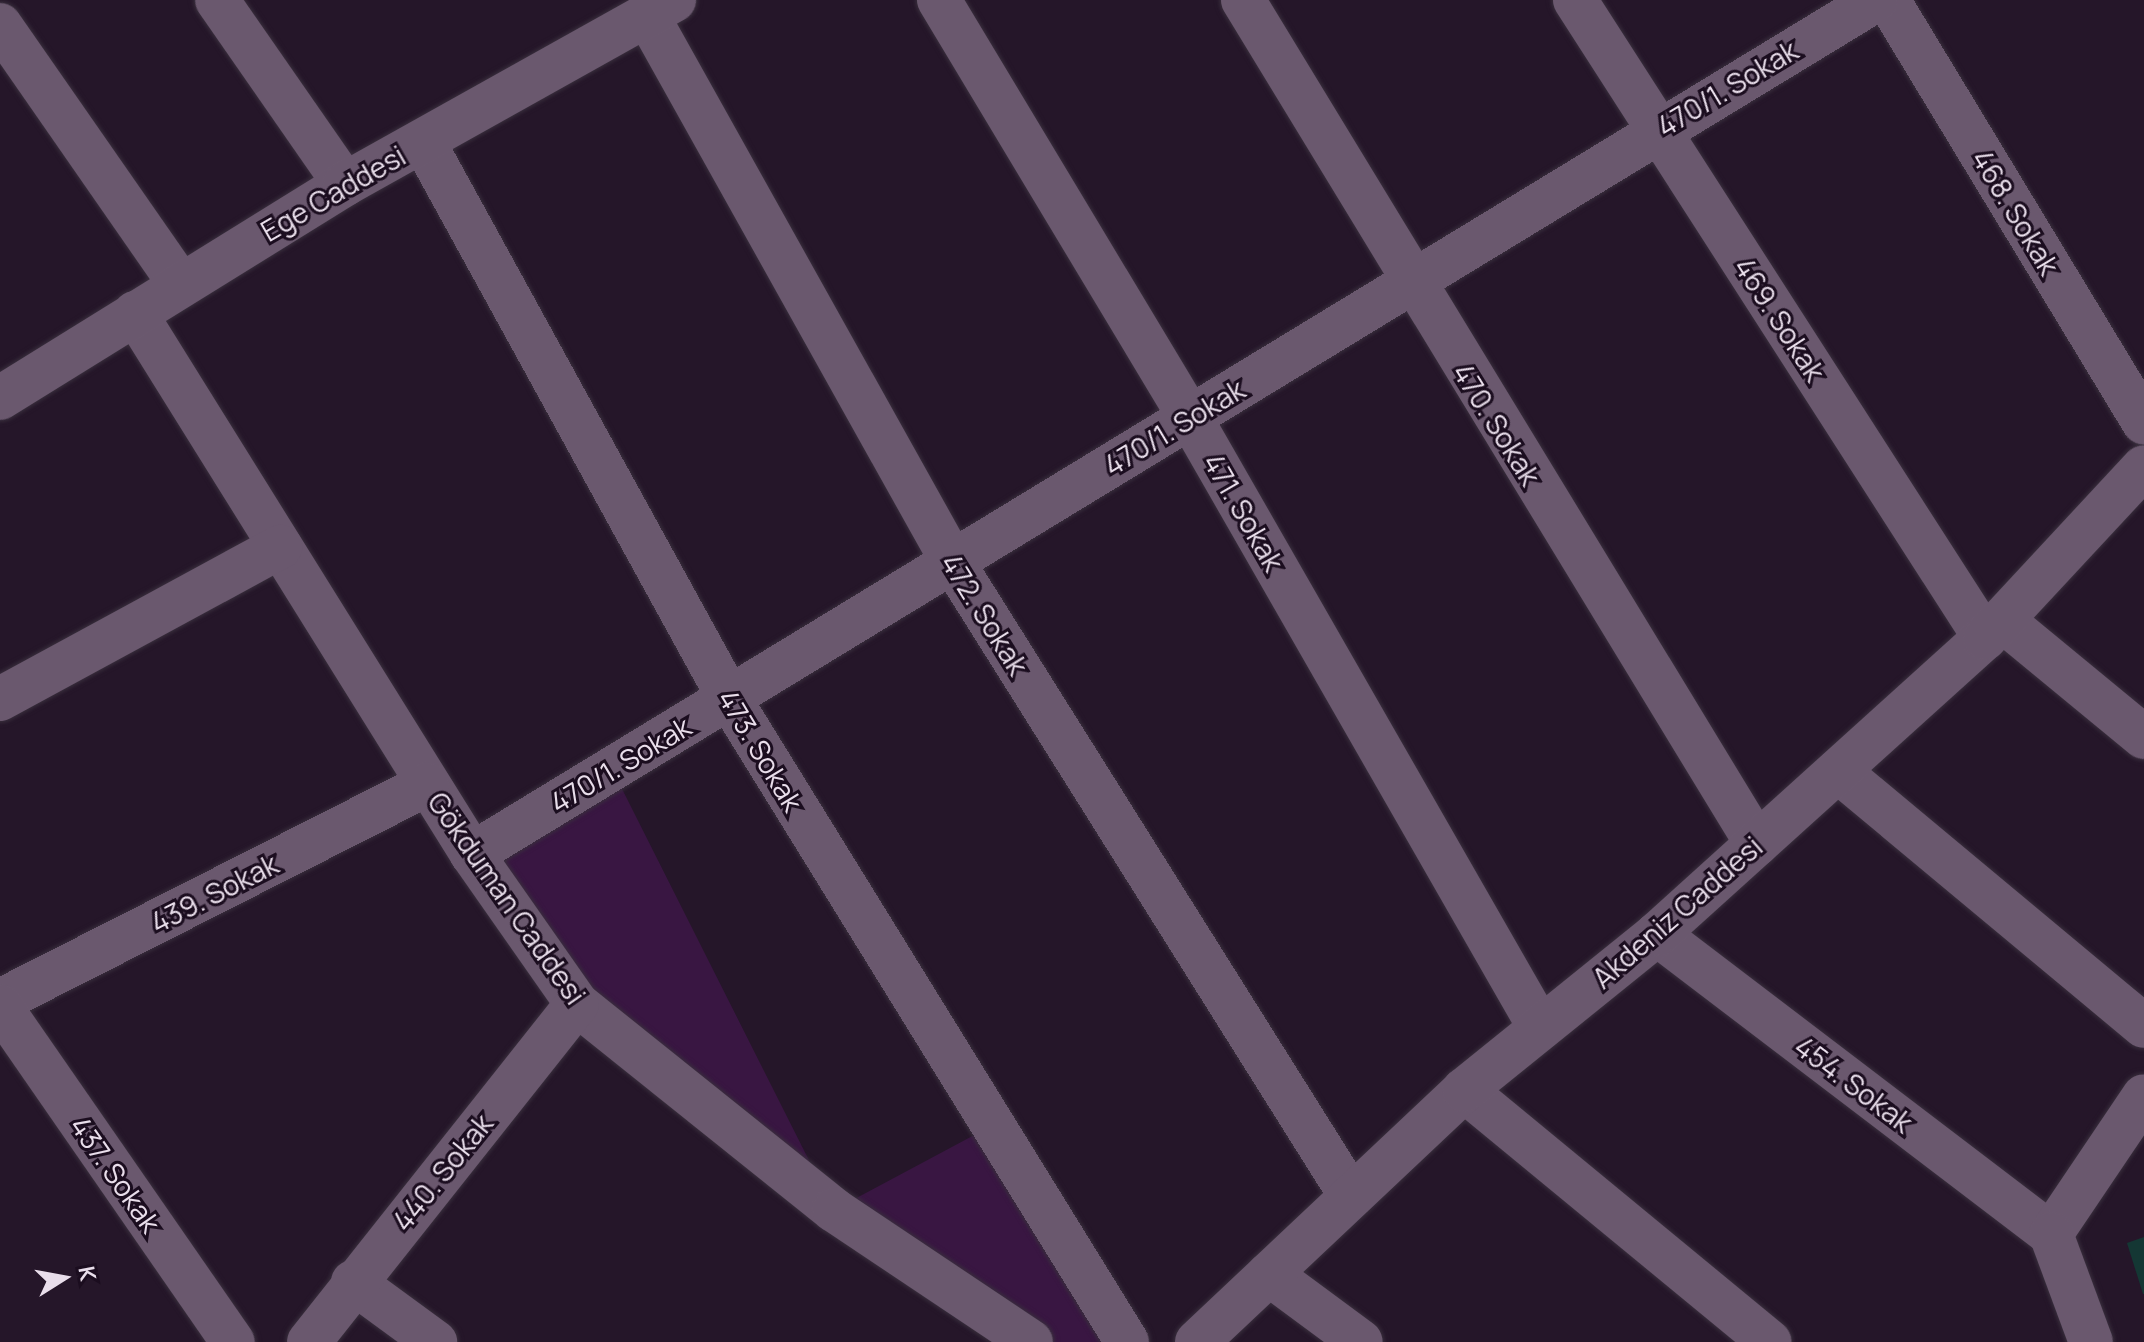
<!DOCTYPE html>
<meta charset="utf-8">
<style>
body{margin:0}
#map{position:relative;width:2144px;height:1342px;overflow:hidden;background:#251629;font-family:Manrope,sans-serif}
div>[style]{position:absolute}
.green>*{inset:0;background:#391642}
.building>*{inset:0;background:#143734}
.roads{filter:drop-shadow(0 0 2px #392f3d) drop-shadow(0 0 2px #392f3d)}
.minor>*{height:44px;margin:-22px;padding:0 22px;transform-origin:22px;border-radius:22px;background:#6a586e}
span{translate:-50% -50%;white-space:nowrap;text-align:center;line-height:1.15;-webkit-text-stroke:6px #1b0d1f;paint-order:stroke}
.street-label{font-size:28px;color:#e9deeb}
.north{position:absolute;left:24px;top:1238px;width:80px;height:80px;-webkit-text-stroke:6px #1b0d1f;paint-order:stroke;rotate:79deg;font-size:22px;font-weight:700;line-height:32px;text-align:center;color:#e9deeb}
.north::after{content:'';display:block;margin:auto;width:28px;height:36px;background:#e9deeb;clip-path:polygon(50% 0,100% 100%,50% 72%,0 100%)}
</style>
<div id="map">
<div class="green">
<i style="clip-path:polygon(612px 769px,834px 1210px,993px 1125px,1127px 1342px,1031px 1342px,834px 1210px,571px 1012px,472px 854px)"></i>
</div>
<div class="building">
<i style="clip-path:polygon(2144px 1237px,2144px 1294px,2143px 1294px,2127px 1243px)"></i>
</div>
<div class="roads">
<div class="minor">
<i style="left:217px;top:0;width:224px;rotate:55.2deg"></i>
<i style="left:939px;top:0;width:489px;rotate:59deg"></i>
<i style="left:1191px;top:419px;width:702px;rotate:60.18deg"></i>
<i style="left:1243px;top:0;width:988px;rotate:58.66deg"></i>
<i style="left:1575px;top:0;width:758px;rotate:57.27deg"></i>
<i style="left:1888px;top:0;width:494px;rotate:58.8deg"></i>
<i style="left:647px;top:15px;width:625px;rotate:60.81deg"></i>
<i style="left:952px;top:561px;width:750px;rotate:57.86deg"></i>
<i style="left:0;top:25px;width:314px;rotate:55.2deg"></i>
<i style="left:423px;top:141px;width:636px;rotate:61.22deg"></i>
<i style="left:729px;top:698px;width:757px;rotate:58.28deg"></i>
<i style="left:135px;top:313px;width:637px;rotate:58.08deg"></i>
<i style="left:472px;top:854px;width:183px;rotate:55deg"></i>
<i style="left:577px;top:1004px;width:329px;rotate:38.7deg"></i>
<i style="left:834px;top:1210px;width:237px;rotate:33.8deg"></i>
<i style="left:0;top:398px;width:406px;rotate:-31.8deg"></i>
<i style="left:345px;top:184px;width:377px;rotate:-29.2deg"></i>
<i style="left:2002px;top:620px;width:184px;rotate:39.5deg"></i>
<i style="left:0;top:699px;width:319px;rotate:-28.5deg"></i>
<i style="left:1838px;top:771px;width:398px;rotate:39.8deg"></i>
<i style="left:472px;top:854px;width:1643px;rotate:-31.31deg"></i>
<i style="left:1657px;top:934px;width:495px;rotate:37.3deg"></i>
<i style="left:0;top:1001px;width:479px;rotate:-26.9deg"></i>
<i style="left:0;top:1006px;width:409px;rotate:55.3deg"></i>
<i style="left:1464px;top:1090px;width:396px;rotate:39.5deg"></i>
<i style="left:2051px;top:1234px;width:166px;rotate:-56deg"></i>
<i style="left:2051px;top:1234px;width:115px;rotate:69.7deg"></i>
<i style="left:1269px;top:1274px;width:114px;rotate:36.5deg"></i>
<i style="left:353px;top:1282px;width:102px;rotate:36.2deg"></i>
<i style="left:309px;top:1342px;width:431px;rotate:-51.6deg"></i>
<i style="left:1197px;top:1342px;width:367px;rotate:-43.3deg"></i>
<i style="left:1464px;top:1090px;width:248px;rotate:-38.9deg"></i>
<i style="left:1657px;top:934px;width:442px;rotate:-42.1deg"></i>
<i style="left:1985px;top:638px;width:233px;rotate:-47.1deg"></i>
</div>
</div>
<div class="street-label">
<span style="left:1727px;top:88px;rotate:-31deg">470/1. Sokak</span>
<span style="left:333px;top:193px;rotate:-30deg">Ege Caddesi</span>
<span style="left:2016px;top:212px;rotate:59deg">468. Sokak</span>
<span style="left:1780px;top:319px;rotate:57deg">469. Sokak</span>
<span style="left:1497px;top:424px;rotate:58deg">470. Sokak</span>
<span style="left:1174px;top:427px;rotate:-31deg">470/1. Sokak</span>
<span style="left:1244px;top:512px;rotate:60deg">471. Sokak</span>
<span style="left:985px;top:614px;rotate:58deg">472. Sokak</span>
<span style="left:761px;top:750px;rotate:59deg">473. Sokak</span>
<span style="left:620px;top:764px;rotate:-31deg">470/1. Sokak</span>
<span style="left:214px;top:893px;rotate:-27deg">439. Sokak</span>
<span style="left:507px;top:898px;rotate:55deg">Gökduman Caddesi</span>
<span style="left:1677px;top:912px;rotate:-41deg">Akdeniz Caddesi</span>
<span style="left:1854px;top:1084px;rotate:37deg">454. Sokak</span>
<span style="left:442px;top:1172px;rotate:-51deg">440. Sokak</span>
<span style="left:116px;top:1174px;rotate:55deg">437. Sokak</span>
</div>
<div class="north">K</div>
</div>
